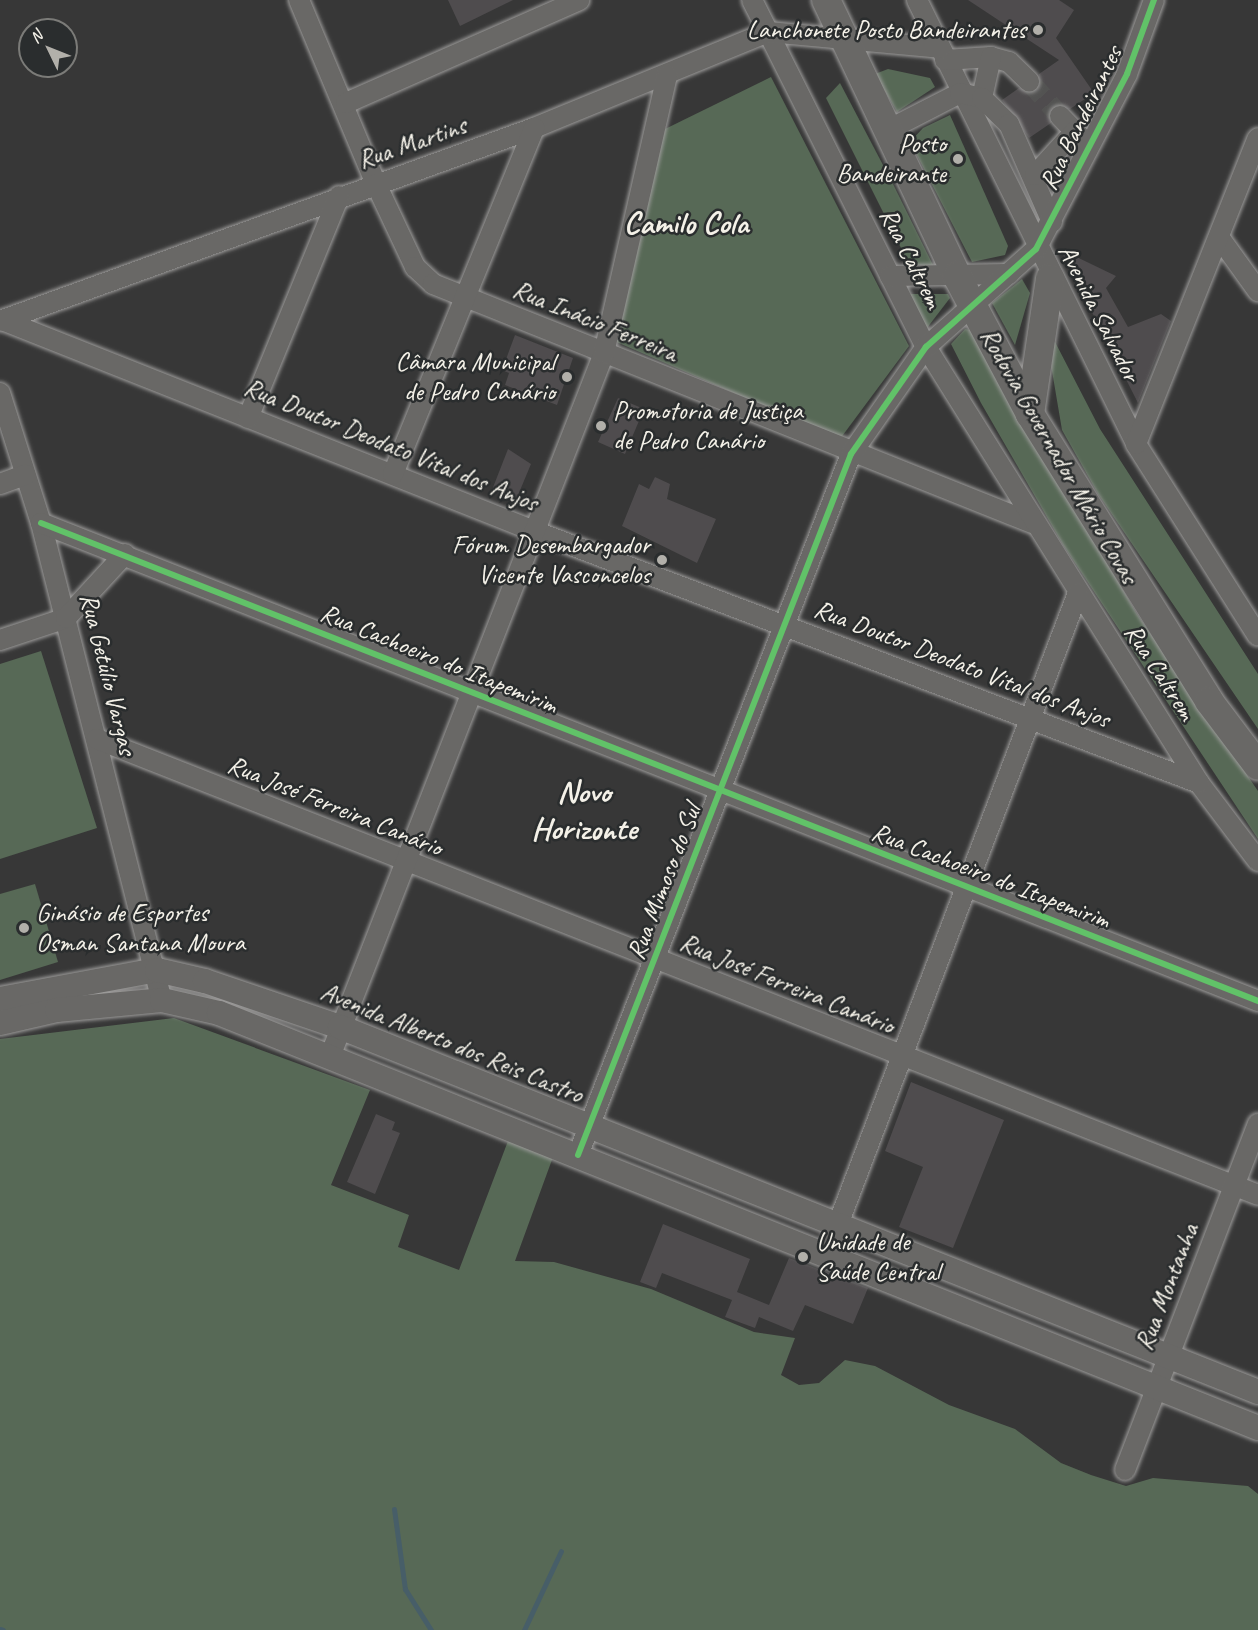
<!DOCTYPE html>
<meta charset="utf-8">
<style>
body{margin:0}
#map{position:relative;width:1258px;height:1630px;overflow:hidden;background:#373737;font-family:Caveat,sans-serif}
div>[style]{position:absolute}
.green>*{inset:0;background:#576956}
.stream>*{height:5px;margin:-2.5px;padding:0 2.5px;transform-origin:2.5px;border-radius:2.5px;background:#475e68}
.building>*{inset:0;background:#4f4c4e}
.minor-tunnel>*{height:20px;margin-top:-10px;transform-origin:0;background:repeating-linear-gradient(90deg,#535352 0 20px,transparent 0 30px)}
.roads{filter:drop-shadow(0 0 2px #9d9c9b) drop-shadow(0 0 2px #9d9c9b)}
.minor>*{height:20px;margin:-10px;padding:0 10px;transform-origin:10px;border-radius:10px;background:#696866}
.major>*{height:24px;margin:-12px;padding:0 12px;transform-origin:12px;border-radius:12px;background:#696866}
.highway>*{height:28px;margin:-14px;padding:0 14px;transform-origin:14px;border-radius:14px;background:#696866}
.cycleway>*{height:6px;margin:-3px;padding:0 3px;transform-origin:3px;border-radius:3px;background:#61c268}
.dots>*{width:16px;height:16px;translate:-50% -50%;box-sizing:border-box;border:3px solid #2a2d2e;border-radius:50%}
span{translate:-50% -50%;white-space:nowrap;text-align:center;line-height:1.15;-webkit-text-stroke:5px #2a2d2e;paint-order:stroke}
.poi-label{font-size:26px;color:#f4f1e8}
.right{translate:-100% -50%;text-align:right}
.left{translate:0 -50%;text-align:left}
.street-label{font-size:26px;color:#f4f1e8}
.district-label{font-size:32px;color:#f4f1e8;font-weight:700}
.north{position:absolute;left:18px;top:18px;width:60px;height:60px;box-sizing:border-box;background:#2a2d2e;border:2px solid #7b7b78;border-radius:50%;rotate:313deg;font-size:16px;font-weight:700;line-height:24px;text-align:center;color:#f4f1e8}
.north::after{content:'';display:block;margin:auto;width:21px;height:27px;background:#b2b0aa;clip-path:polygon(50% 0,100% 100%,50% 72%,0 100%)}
</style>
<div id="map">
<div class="green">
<i style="clip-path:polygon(888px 69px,930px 78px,935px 87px,897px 112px,875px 74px)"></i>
<i style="clip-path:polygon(771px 77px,909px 346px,840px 439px,612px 340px,663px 130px)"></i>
<i style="clip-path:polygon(840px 83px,894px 186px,934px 267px,911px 268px,826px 98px)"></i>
<i style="clip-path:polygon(950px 115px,1008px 246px,1005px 255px,972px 262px,910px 142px,923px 128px)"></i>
<i style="clip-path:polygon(1022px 279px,1030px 293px,1015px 345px,992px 303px)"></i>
<i style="clip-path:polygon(909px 294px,948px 294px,950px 298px,927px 328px)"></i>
<i style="clip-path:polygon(965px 329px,971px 330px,1137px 614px,1258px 791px,1258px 839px,1063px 545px,981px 403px,951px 344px)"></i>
<i style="clip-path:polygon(1053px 338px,1100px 429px,1258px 674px,1258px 729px,1098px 494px,1062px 430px,1051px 365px)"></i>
<i style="clip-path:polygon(41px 651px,97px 828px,0 859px,0 664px)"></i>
<i style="clip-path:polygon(35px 884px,58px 962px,0 980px,0 894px)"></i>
<i style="clip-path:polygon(174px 1018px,370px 1090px,331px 1185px,409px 1215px,398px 1247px,459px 1270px,508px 1141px,553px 1157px,515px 1261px,554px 1262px,651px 1289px,754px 1332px,795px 1338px,781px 1375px,799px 1385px,819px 1383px,845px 1360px,875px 1366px,949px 1405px,1015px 1429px,1061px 1463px,1091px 1475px,1126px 1486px,1153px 1478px,1248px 1486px,1258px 1494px,1258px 1630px,0 1630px,0 1039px)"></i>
</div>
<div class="stream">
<i style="left:394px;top:1509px;width:81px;rotate:82.2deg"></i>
<i style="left:405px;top:1589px;width:49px;rotate:57.6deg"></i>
<i style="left:0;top:1629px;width:3px;rotate:18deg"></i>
<i style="left:524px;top:1630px;width:87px;rotate:-64.9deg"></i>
</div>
<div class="building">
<i style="clip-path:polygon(448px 0,513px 0,460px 26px)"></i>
<i style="clip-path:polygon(968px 0,1059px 0,1074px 10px,1056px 38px,1094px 93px,1070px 109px,1052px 107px,1051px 123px,1029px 138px,1002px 100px,1019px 88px,1037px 90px,1039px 74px,1059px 60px)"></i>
<i style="clip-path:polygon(1060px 249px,1116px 276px,1106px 288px,1128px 327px,1161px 314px,1171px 321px,1138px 403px)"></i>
<i style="clip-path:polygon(515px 335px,573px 358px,557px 405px,505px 385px,509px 373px,502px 370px)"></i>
<i style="clip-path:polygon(618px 398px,644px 409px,625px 454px,598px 442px)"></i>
<i style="clip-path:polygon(508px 449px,531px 464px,516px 500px,492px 490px)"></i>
<i style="clip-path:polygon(655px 477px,670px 484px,667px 499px,716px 519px,697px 563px,622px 526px,639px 484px,649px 489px)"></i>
<i style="clip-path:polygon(911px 1082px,1004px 1120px,953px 1248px,899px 1227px,923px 1167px,885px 1151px)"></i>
<i style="clip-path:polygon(376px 1114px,395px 1122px,392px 1130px,400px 1133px,375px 1194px,347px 1182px)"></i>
<i style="clip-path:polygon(663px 1224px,750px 1259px,737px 1292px,769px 1305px,789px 1258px,868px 1288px,853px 1324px,805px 1305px,793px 1331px,759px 1317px,755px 1328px,725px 1317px,732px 1300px,662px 1273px,656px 1288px,640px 1282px)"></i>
</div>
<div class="minor-tunnel">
<i style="left:1029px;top:81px;width:47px;rotate:48.5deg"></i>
</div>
<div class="roads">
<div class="minor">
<i style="left:299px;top:0;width:199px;rotate:67.3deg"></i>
<i style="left:376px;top:184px;width:92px;rotate:64.8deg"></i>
<i style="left:415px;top:267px;width:25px;rotate:43deg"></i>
<i style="left:433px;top:284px;width:645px;rotate:21.75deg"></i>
<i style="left:752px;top:0;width:388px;rotate:63.4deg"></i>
<i style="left:926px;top:347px;width:514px;rotate:57.95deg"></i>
<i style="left:1199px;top:783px;width:98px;rotate:52.9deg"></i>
<i style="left:917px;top:0;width:495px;rotate:63.7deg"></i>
<i style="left:1136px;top:444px;width:227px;rotate:57.6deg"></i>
<i style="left:945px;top:60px;width:46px;rotate:-3.7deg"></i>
<i style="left:991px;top:57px;width:19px;rotate:16deg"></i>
<i style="left:1009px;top:62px;width:28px;rotate:44deg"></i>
<i style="left:982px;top:98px;width:42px;rotate:-77.6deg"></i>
<i style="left:346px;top:103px;width:255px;rotate:-23.8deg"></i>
<i style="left:1060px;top:116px;width:33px;rotate:46deg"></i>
<i style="left:886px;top:131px;width:83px;rotate:-27.2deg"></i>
<i style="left:960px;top:93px;width:23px;rotate:13deg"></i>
<i style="left:982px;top:98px;width:37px;rotate:44deg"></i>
<i style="left:1009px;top:124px;width:107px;rotate:66.3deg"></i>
<i style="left:1035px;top:175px;width:59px;rotate:-47.7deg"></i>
<i style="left:1219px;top:237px;width:67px;rotate:54.2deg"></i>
<i style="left:890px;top:276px;width:119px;rotate:-1deg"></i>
<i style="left:2px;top:320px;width:572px;rotate:21.63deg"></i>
<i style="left:534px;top:531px;width:711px;rotate:20.75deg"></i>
<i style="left:0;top:321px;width:568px;rotate:-19.87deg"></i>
<i style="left:534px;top:128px;width:253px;rotate:-22.3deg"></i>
<i style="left:768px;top:32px;width:173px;rotate:5.3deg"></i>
<i style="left:0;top:393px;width:136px;rotate:72.5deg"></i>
<i style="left:41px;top:523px;width:492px;rotate:75.8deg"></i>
<i style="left:248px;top:418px;width:240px;rotate:-67.7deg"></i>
<i style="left:1136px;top:444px;width:329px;rotate:-68.3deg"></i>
<i style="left:393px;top:474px;width:374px;rotate:-67.8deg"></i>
<i style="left:0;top:484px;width:27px;rotate:-20deg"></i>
<i style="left:41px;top:523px;width:1308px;rotate:21.44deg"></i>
<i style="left:0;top:640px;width:70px;rotate:-18.4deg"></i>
<i style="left:66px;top:618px;width:87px;rotate:-47.3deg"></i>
<i style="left:97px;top:739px;width:1247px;rotate:21.44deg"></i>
<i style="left:331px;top:1054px;width:752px;rotate:-68.72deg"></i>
<i style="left:604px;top:353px;width:285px;rotate:-77.2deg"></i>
<i style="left:578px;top:1155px;width:752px;rotate:-68.72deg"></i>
<i style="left:851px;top:454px;width:131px;rotate:-55deg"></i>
<i style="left:926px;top:347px;width:147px;rotate:-41.7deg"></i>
<i style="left:1036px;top:249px;width:197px;rotate:-62.5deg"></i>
<i style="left:1127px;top:74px;width:79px;rotate:-70deg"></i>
<i style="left:826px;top:1256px;width:709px;rotate:-69.19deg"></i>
<i style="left:1125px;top:1470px;width:371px;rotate:-69deg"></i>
</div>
<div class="major">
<i style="left:0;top:999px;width:160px;rotate:-10.5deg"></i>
<i style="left:157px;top:970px;width:49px;rotate:12.9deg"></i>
<i style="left:205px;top:981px;width:143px;rotate:18.8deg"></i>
<i style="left:340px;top:1027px;width:988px;rotate:21.68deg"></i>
<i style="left:0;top:1023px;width:58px;rotate:-12.8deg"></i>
<i style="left:57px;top:1010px;width:105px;rotate:-5.4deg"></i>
<i style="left:162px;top:1000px;width:58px;rotate:12.8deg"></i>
<i style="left:219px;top:1013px;width:1119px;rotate:21.77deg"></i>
</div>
<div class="highway">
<i style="left:826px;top:0;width:306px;rotate:64.6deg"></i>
<i style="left:957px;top:276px;width:156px;rotate:62.1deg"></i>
<i style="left:1030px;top:414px;width:338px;rotate:58deg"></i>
<i style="left:1209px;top:701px;width:81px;rotate:53deg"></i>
<i style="left:1030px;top:414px;width:137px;rotate:-81.6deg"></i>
</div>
</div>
<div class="cycleway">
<i style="left:41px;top:523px;width:1308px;rotate:21.44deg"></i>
<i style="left:578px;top:1155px;width:752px;rotate:-68.72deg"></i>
<i style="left:851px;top:454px;width:131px;rotate:-55deg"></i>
<i style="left:926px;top:347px;width:147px;rotate:-41.7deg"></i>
<i style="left:1036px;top:249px;width:197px;rotate:-62.5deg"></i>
<i style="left:1127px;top:74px;width:79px;rotate:-70deg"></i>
</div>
<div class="dots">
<i style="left:1038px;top:30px;background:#b2b0aa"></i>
<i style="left:958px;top:159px;background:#b2b0aa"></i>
<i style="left:567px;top:377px;background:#b2b0aa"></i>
<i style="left:601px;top:426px;background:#b2b0aa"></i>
<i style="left:662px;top:560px;background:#b2b0aa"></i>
<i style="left:24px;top:928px;background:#b2b0aa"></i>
<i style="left:803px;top:1257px;background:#b2b0aa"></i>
</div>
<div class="poi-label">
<span class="right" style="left:1026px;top:30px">Lanchonete Posto Bandeirantes</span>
<span class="right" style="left:946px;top:159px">Posto<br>Bandeirante</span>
<span class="right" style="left:555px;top:377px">Câmara Municipal<br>de Pedro Canário</span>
<span class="left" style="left:613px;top:426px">Promotoria de Justiça<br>de Pedro Canário</span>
<span class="right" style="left:650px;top:560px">Fórum Desembargador<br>Vicente Vasconcelos</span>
<span class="left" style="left:36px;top:928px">Ginásio de Esportes<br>Osman Santana Moura</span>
<span class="left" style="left:816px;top:1257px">Unidade de<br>Saúde Central</span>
</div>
<div class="street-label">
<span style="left:1081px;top:118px;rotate:-64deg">Rua Bandeirantes</span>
<span style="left:412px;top:143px;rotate:-19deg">Rua Martins</span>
<span style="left:911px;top:258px;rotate:63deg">Rua Caltrem</span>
<span style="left:1099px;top:313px;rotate:63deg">Avenida Salvador</span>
<span style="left:595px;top:321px;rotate:22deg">Rua Inácio Ferreira</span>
<span style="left:391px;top:445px;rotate:22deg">Rua Doutor Deodato Vital dos Anjos</span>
<span style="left:1059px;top:456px;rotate:60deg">Rodovia Governador Mário Covas</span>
<span style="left:439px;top:659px;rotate:22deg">Rua Cachoeiro do Itapemirim</span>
<span style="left:962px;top:664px;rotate:21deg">Rua Doutor Deodato Vital dos Anjos</span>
<span style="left:1160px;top:672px;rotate:57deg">Rua Caltrem</span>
<span style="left:108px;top:674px;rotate:76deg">Rua Getúlio Vargas</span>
<span style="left:335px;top:806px;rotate:22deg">Rua José Ferreira Canário</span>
<span style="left:991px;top:876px;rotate:21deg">Rua Cachoeiro do Itapemirim</span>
<span style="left:664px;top:882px;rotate:-69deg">Rua Mimoso do Sul</span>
<span style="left:787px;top:984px;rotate:22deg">Rua José Ferreira Canário</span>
<span style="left:452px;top:1043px;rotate:22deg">Avenida Alberto dos Reis Castro</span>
<span style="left:1167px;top:1287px;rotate:-69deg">Rua Montanha</span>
</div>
<div class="district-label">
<span style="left:686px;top:223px">Camilo Cola</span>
<span style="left:584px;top:811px">Novo<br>Horizonte</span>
</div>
<div class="north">N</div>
</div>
